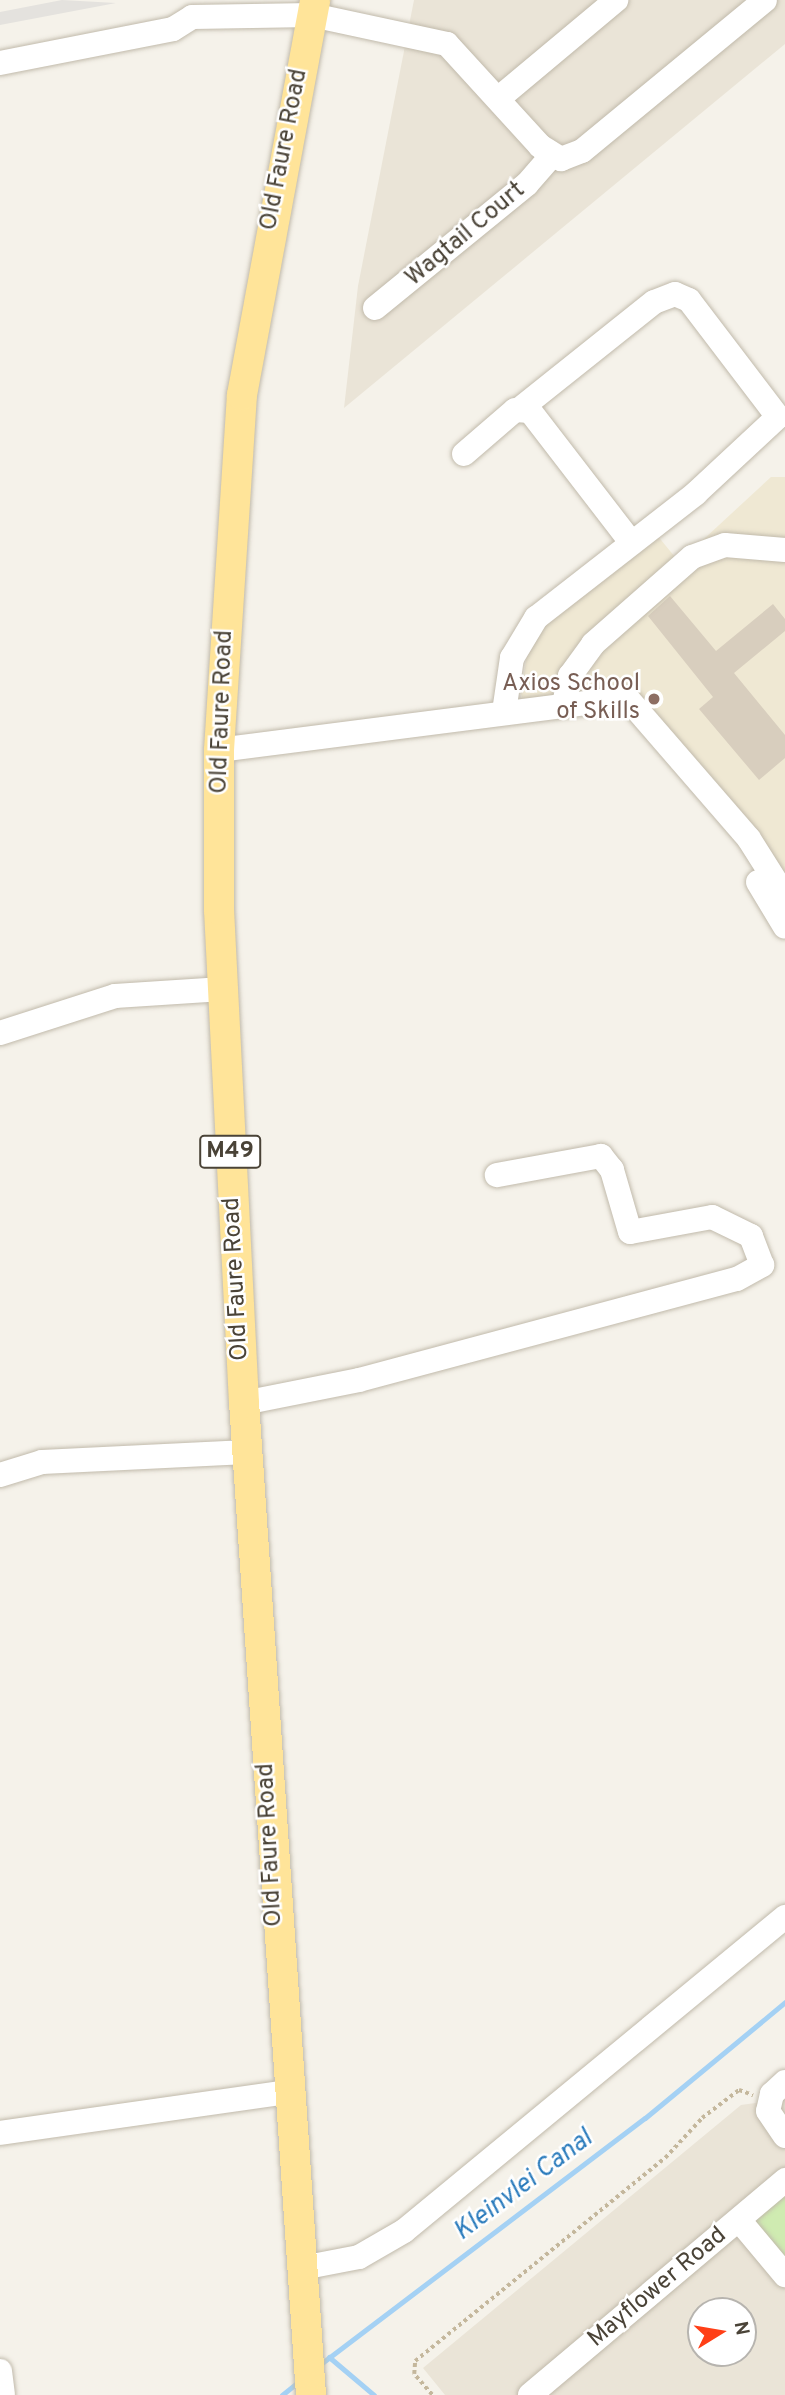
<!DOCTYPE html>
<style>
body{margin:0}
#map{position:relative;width:785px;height:2395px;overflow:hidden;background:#f5f2ea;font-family:Overpass,sans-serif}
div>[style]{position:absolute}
.residential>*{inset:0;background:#eae4d7}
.education>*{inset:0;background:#efe8d3}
.green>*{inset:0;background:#cfebb1}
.parking>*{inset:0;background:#e4e2de}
.stream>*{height:5px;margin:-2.5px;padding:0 2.5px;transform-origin:2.5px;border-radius:2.5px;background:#a4d1f4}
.building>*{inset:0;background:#d8cebe}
.path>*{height:3.5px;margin-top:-1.75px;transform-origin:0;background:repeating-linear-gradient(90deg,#c4b79c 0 3.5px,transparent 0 7px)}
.roads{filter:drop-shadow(0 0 2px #c1baab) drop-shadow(0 0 2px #c1baab)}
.minor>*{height:24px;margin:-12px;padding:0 12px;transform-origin:12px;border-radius:12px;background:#fff}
.major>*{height:30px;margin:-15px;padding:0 15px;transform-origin:15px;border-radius:15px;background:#ffe499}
.dots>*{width:19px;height:19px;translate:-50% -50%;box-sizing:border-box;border:4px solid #fff;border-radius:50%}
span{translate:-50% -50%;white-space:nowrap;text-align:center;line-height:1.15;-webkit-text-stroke:5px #fff;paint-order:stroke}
.shield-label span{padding:2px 5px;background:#fff;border:2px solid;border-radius:5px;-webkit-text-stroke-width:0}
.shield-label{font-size:23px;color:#4a4337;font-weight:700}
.street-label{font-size:24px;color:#4a4337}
.education-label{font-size:24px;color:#785e54}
.right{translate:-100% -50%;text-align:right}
.water-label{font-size:26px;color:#2a7bbc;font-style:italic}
.north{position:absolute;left:687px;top:2297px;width:70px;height:70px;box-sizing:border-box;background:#fff;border:2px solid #b7b4af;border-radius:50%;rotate:79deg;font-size:19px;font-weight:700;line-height:28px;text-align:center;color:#4a4337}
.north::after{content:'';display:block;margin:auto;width:24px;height:32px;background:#ff3f17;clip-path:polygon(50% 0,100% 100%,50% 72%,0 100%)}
</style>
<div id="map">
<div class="residential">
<i style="clip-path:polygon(414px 0,785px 0,785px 44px,344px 408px,358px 286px)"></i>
<i style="clip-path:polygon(evenodd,785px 2083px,785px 2395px,445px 2395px,423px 2368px,741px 2105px,770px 2101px,785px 2083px,701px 2311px,743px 2311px,743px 2353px,701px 2353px,701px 2311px)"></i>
</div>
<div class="education">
<i style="clip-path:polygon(771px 477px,785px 477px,785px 911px,743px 842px,634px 711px,525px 705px,521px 694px,528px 647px,540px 627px,657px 535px,679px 562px)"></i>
</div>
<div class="green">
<i style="clip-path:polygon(785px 2190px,785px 2267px,755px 2222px)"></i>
</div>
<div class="parking">
<i style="clip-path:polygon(62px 0,116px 3px,0 25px,0 12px)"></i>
</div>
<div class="stream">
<i style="left:329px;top:2357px;width:59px;rotate:40.2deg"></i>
<i style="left:318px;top:2366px;width:410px;rotate:-37.2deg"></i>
<i style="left:645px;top:2118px;width:182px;rotate:-39.6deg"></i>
<i style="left:282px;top:2395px;width:22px;rotate:-39deg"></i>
</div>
<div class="building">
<i style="clip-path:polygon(670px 596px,716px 651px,773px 604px,785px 619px,785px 631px,734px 673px,785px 735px,785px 758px,759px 780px,699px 709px,713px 697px,648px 616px)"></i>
</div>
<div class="path">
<i style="left:432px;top:2395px;width:28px;rotate:-131deg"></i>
<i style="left:414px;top:2374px;width:13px;rotate:-86deg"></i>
<i style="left:415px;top:2361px;width:322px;rotate:-39.1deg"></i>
<i style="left:665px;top:2158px;width:54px;rotate:-47.2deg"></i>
<i style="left:702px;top:2118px;width:46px;rotate:-37.1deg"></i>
<i style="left:739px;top:2090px;width:15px;rotate:20deg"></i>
</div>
<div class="roads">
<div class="minor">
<i style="left:0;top:63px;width:176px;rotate:-11.1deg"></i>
<i style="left:173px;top:29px;width:22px;rotate:-32deg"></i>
<i style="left:192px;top:17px;width:120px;rotate:-1deg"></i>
<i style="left:312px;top:15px;width:138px;rotate:12.1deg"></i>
<i style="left:447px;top:44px;width:138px;rotate:47.6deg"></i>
<i style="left:540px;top:146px;width:25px;rotate:32deg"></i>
<i style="left:561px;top:159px;width:22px;rotate:-21deg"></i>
<i style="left:582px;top:151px;width:237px;rotate:-39.5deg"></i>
<i style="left:499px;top:98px;width:153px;rotate:-39.9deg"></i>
<i style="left:375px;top:308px;width:196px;rotate:-39.2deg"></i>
<i style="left:527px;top:184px;width:38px;rotate:-49deg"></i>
<i style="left:464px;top:454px;width:67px;rotate:-40.8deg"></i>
<i style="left:515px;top:410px;width:15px;rotate:4deg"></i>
<i style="left:530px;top:411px;width:165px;rotate:52.4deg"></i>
<i style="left:564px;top:704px;width:29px;rotate:-78deg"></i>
<i style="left:570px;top:676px;width:39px;rotate:-54deg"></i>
<i style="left:593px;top:644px;width:132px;rotate:-41.3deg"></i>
<i style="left:692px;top:557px;width:35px;rotate:-20deg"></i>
<i style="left:725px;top:545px;width:60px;rotate:4.8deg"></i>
<i style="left:504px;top:712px;width:55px;rotate:-81.6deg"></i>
<i style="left:512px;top:658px;width:47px;rotate:-59deg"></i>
<i style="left:536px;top:618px;width:202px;rotate:-37.9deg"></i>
<i style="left:695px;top:494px;width:113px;rotate:-42.9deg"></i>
<i style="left:778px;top:417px;width:147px;rotate:-127.3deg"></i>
<i style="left:689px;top:300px;width:15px;rotate:-157deg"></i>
<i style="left:675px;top:294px;width:22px;rotate:159deg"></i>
<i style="left:654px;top:302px;width:171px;rotate:141.4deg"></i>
<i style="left:219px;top:750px;width:411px;rotate:-7.3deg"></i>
<i style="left:627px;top:698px;width:186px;rotate:49.1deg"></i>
<i style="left:749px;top:839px;width:67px;rotate:57.7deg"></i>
<i style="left:758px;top:882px;width:52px;rotate:59deg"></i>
<i style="left:0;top:1033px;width:121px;rotate:-17.8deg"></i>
<i style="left:115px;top:996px;width:108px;rotate:-3.7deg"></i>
<i style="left:244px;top:1403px;width:117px;rotate:-11.3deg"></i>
<i style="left:359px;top:1380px;width:391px;rotate:-15deg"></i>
<i style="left:737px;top:1279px;width:29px;rotate:-29deg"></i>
<i style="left:762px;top:1265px;width:31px;rotate:-111deg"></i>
<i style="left:751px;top:1236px;width:43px;rotate:-154deg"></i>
<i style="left:712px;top:1217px;width:83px;rotate:169.6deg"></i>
<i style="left:630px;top:1232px;width:65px;rotate:-106.2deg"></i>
<i style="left:612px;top:1170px;width:18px;rotate:-128deg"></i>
<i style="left:601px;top:1156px;width:106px;rotate:169.6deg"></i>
<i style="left:0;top:1475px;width:44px;rotate:-17.2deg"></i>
<i style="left:42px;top:1462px;width:205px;rotate:-2.8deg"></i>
<i style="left:785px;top:2082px;width:18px;rotate:137deg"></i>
<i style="left:772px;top:2094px;width:17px;rotate:103deg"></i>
<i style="left:768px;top:2111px;width:30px;rotate:56deg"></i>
<i style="left:0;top:2133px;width:290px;rotate:-8.1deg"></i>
<i style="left:739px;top:2220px;width:72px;rotate:50.1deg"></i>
<i style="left:302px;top:2268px;width:58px;rotate:-10.9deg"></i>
<i style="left:359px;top:2257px;width:52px;rotate:-30deg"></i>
<i style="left:404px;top:2231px;width:494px;rotate:-39.5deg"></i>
<i style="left:0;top:2371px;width:24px;rotate:83deg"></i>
<i style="left:530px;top:2395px;width:334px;rotate:-40.1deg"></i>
</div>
<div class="major">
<i style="left:311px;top:2395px;width:994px;rotate:-93.86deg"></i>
<i style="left:244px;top:1403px;width:494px;rotate:-92.9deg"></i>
<i style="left:219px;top:910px;width:160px;rotate:-90deg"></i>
<i style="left:219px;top:750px;width:356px;rotate:-86.3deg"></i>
<i style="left:242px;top:395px;width:402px;rotate:-79.5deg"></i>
</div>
</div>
<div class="dots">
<i style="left:654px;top:699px;background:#8d6e63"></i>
</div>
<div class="shield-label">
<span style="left:230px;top:1152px">M49</span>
</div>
<div class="street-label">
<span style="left:285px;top:150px;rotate:-79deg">Old Faure Road</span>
<span style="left:466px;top:235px;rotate:-40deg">Wagtail Court</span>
<span style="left:223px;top:712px;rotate:-88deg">Old Faure Road</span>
<span style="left:237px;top:1279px;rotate:-93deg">Old Faure Road</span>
<span style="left:271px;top:1845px;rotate:-93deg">Old Faure Road</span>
<span style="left:658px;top:2288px;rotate:-40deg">Mayflower Road</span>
</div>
<div class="education-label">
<span class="right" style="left:640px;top:699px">Axios School<br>of Skills</span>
</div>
<div class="water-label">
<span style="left:524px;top:2186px;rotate:-37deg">Kleinvlei Canal</span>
</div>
<div class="north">N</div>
</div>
